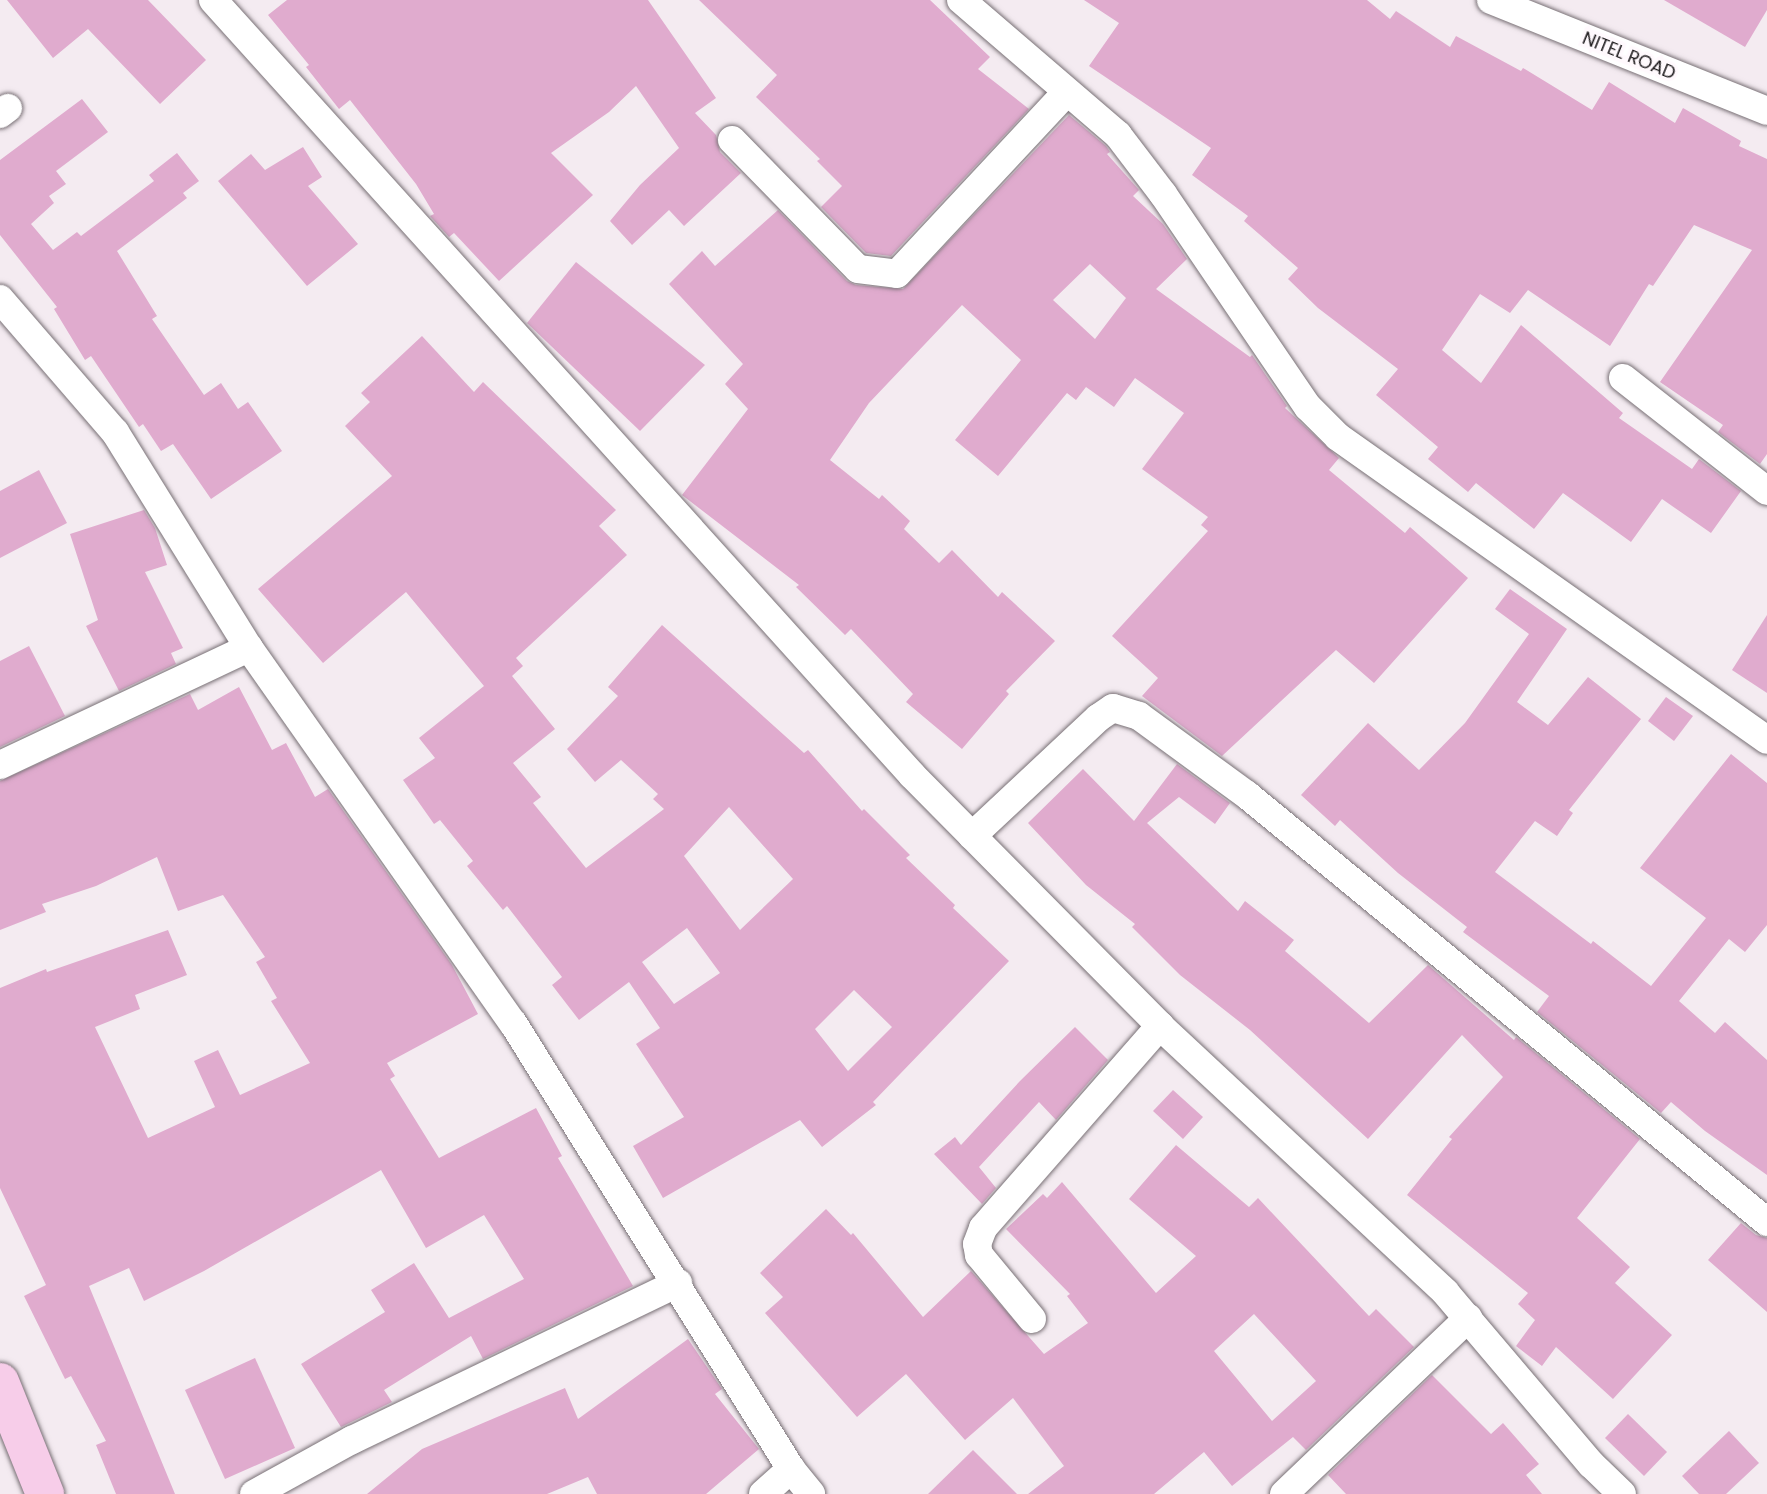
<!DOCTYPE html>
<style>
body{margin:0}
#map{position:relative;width:1767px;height:1494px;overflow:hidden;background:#f4ebf1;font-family:Poppins,sans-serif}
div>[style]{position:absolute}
.building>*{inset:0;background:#e0abce}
.roads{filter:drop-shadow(0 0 2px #787075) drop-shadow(0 0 2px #787075)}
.street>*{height:28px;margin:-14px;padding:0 14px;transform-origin:14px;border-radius:14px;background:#fff}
.primary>*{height:38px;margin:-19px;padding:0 19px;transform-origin:19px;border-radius:19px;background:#f7cde9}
span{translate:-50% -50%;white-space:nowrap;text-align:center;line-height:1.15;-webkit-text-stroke:7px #fff9fd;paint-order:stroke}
.street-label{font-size:18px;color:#1c191b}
</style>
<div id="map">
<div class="building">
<i style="clip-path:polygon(7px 0,148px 0,206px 60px,160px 104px,88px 29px,53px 58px)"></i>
<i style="clip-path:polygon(287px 0,648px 0,716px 98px,695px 113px,716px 135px,720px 152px,741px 173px,684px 226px,669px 210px,632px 245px,610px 221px,640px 185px,679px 148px,636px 86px,609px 112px,551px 153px,593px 195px,499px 281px,454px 233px,449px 237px,430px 216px,434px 214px,416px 184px,350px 100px,339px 109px,306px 67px,309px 65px,268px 15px)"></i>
<i style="clip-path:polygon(699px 0,930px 0,990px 57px,978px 69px,1029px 109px,891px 256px,866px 253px,821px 207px,842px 186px,817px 161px,820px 159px,756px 97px,777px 75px)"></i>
<i style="clip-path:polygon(1084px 0,1367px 0,1390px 19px,1396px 11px,1450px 47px,1456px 36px,1521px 71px,1523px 68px,1592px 110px,1609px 82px,1675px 123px,1683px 108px,1741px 141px,1739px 146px,1767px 159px,1767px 454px,1760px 464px,1718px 432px,1723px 425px,1660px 382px,1752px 250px,1694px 225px,1653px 286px,1649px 284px,1610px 346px,1528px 290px,1510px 313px,1480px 294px,1442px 350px,1481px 383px,1521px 325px,1623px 413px,1619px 418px,1692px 469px,1699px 459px,1741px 491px,1711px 533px,1662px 499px,1631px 542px,1563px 493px,1534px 529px,1476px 483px,1468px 492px,1428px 459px,1438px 447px,1376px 395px,1398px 369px,1318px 308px,1288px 279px,1298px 268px,1244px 221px,1248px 216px,1192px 175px,1211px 148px,1089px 66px,1119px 23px)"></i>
<i style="clip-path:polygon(1664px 0,1767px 0,1767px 10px,1745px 47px)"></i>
<i style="clip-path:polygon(82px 99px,108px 132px,56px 171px,66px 184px,49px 196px,54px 203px,31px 224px,53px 250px,77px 232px,81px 236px,154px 181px,149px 175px,177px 153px,199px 181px,183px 193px,187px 198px,117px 251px,157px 316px,152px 319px,204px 395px,221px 383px,238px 409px,248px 402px,282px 451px,211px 499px,173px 444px,161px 451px,143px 424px,139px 427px,91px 356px,85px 360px,54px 309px,57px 307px,0 235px,0 160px)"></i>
<i style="clip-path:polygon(evenodd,1069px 115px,1106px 146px,1110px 152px,1107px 154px,1139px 190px,1133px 196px,1163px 224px,1187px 259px,1156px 289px,1250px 357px,1252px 355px,1287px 406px,1285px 408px,1339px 458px,1329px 470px,1405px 533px,1410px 527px,1468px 578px,1374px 683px,1336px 650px,1222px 756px,1142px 696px,1158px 678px,1112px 636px,1208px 531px,1201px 525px,1208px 517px,1142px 469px,1184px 413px,1135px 378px,1114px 407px,1086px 387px,1076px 400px,1067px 393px,998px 476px,955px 440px,1021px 360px,962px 305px,869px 403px,830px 460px,879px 499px,882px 495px,910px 521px,904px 529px,939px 563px,952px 550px,998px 597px,1002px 592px,1055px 641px,1006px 691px,1009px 694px,962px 749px,906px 702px,913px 694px,851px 629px,845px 635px,796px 587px,799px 585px,682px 495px,748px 409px,725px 384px,743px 364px,669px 284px,702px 251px,715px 266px,778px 210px,847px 281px,856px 285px,903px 289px,1069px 115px,1090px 264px,1126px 298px,1095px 339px,1053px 300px,1090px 264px)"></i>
<i style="clip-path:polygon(303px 147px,322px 177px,308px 186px,358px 244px,307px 286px,218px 181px,251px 154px,265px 170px)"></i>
<i style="clip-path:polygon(576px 262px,705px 365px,640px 431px,527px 323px)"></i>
<i style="clip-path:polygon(evenodd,422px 336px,474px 392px,483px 382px,616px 510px,599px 526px,627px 555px,516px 658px,523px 666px,512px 676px,555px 729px,513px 763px,541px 797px,533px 803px,586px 868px,664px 809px,653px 799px,658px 794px,621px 760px,595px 782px,567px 749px,618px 696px,608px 687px,662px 625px,804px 753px,808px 750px,862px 811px,864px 809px,910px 855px,906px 858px,955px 905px,953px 908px,1009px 961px,873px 1102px,876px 1105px,822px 1147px,800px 1120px,663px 1198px,633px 1146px,684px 1117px,636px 1044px,660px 1028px,629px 982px,579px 1020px,552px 985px,562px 977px,507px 906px,503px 910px,467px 866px,473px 861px,440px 820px,434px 824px,403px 780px,435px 758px,419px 738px,484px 686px,406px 592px,323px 663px,258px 589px,392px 476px,345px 426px,370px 402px,361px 393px,422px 336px,729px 807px,793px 879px,740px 930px,684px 856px,729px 807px,422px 336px,687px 928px,720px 973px,674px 1004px,642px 962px,687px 928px,422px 336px,854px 990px,892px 1027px,848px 1071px,815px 1029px,854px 990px)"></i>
<i style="clip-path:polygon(39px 470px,67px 523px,0 558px,0 491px)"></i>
<i style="clip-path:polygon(144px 510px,155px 528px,167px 565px,145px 572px,183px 648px,171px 653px,176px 664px,119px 691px,86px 626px,98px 620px,70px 534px)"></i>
<i style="clip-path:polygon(1510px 589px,1567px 629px,1517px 702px,1548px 725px,1588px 677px,1641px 719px,1569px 810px,1573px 813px,1557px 836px,1535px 821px,1495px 872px,1591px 944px,1593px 941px,1651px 986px,1706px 918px,1640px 868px,1731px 754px,1767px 783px,1767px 925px,1745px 952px,1729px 939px,1679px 1001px,1715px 1033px,1725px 1022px,1767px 1060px,1767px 1175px,1705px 1131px,1671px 1102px,1661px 1113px,1537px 1012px,1549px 996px,1463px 932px,1467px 927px,1398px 873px,1340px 820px,1335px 826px,1301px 795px,1368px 723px,1419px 770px,1465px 723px,1529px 634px,1495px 609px)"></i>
<i style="clip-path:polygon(1767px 615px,1767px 693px,1732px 670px)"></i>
<i style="clip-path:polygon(29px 646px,65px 716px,0 747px,0 661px)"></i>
<i style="clip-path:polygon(239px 687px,272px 750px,286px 743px,315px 797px,328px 789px,452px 965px,478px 1014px,387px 1063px,395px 1076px,390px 1079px,439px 1158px,536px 1108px,562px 1156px,558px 1158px,633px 1286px,483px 1359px,471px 1336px,384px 1390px,392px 1402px,341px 1427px,301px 1364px,385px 1312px,371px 1290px,414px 1263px,449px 1318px,524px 1279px,484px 1215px,426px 1248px,381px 1170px,204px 1271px,144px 1301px,129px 1268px,89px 1286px,175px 1494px,116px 1494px,96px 1445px,106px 1441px,71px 1376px,65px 1379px,24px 1296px,46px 1285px,0 1188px,0 988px,46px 969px,47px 972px,168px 930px,187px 975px,135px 995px,140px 1009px,95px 1027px,148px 1138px,215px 1107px,194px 1061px,218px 1050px,240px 1095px,310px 1063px,271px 1001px,277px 998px,256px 962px,265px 957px,223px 895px,178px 911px,157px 857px,96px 886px,42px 904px,46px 912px,0 930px,0 781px,190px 694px,198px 710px)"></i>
<i style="clip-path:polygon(1666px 697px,1693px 716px,1674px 741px,1648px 721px)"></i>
<i style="clip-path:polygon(1177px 764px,1230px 803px,1215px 824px,1179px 797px,1147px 823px,1238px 911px,1245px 901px,1294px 940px,1285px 951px,1369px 1023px,1428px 965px,1514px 1040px,1516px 1037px,1640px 1139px,1577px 1218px,1630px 1267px,1615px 1283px,1672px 1335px,1613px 1399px,1556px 1347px,1542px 1366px,1516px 1346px,1535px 1320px,1518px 1304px,1528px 1293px,1407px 1195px,1452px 1139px,1449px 1137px,1503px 1077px,1462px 1035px,1368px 1139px,1250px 1030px,1180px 975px,1132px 927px,1135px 924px,1086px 885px,1028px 823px,1083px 769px,1134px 821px)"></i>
<i style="clip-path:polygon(1075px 1027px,1108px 1060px,1056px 1120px,1039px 1102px,979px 1167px,996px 1188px,982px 1204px,934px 1154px,955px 1137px,961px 1145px,1020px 1081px)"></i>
<i style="clip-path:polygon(1173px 1090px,1203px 1117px,1183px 1139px,1153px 1111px)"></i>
<i style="clip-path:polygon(evenodd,1176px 1145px,1249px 1207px,1258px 1198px,1369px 1316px,1376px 1309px,1414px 1347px,1306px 1450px,1293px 1437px,1232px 1486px,1204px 1452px,1154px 1494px,1028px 1494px,1064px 1466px,1013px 1398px,965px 1440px,906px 1374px,857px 1417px,765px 1313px,783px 1297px,760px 1273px,826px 1209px,851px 1235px,853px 1233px,923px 1317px,971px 1271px,1044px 1354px,1088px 1323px,1067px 1296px,1070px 1294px,1006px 1229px,1043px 1194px,1047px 1198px,1062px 1182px,1156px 1293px,1196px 1256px,1129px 1199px,1176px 1145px,1254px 1314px,1316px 1381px,1272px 1421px,1214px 1351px,1254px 1314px)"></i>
<i style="clip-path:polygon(1741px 1223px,1756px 1235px,1767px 1238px,1767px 1312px,1708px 1260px)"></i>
<i style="clip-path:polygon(688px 1339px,722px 1389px,715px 1394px,759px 1449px,706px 1494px,597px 1494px,588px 1477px,547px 1494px,367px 1494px,422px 1449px,565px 1388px,578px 1419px)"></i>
<i style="clip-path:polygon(255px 1358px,295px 1448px,225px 1479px,185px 1390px)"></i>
<i style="clip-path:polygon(1432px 1375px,1491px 1434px,1503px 1423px,1539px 1464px,1526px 1475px,1542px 1494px,1346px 1494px,1328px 1475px)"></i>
<i style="clip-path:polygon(1628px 1414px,1667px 1452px,1644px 1476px,1605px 1438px)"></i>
<i style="clip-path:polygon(1729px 1431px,1759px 1463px,1726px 1494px,1699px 1494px,1682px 1476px)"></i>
<i style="clip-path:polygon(973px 1450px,1017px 1494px,928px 1494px)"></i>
</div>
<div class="roads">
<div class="street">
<i style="left:213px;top:0;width:1044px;rotate:47.95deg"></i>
<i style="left:912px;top:775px;width:353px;rotate:45.3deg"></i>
<i style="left:1160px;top:1026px;width:390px;rotate:43deg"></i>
<i style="left:1445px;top:1292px;width:226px;rotate:49.7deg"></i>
<i style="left:1591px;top:1464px;width:43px;rotate:44.1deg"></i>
<i style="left:961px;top:0;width:207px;rotate:40.7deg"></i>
<i style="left:1118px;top:135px;width:74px;rotate:52.7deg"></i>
<i style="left:1163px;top:194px;width:258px;rotate:55.8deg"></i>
<i style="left:1308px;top:407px;width:42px;rotate:45deg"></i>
<i style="left:1338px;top:437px;width:525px;rotate:35.23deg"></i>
<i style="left:1491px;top:0;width:297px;rotate:21.9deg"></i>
<i style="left:0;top:114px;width:10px;rotate:-37deg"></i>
<i style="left:732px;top:140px;width:180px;rotate:45.7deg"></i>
<i style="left:858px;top:269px;width:39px;rotate:7deg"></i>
<i style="left:897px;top:274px;width:248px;rotate:-47deg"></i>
<i style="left:0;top:299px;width:176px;rotate:49.2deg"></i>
<i style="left:115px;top:432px;width:254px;rotate:58.2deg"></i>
<i style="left:249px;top:648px;width:459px;rotate:54.9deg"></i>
<i style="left:513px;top:1023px;width:526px;rotate:58.06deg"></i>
<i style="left:791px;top:1469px;width:32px;rotate:51deg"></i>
<i style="left:1623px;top:378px;width:183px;rotate:38.1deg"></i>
<i style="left:0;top:765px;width:275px;rotate:-25.2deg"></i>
<i style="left:972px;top:836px;width:173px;rotate:-43.1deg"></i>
<i style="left:1098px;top:718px;width:18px;rotate:-34deg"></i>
<i style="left:1113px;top:708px;width:27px;rotate:17deg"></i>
<i style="left:1139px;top:716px;width:134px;rotate:36.2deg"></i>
<i style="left:1247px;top:795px;width:673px;rotate:39.39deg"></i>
<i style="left:1032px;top:1319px;width:83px;rotate:-129.6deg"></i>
<i style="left:979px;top:1255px;width:11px;rotate:-100deg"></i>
<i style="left:977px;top:1244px;width:17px;rotate:-69deg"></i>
<i style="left:983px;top:1228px;width:269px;rotate:-48.8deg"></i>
<i style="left:254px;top:1494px;width:112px;rotate:-28.9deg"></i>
<i style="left:352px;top:1440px;width:362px;rotate:-25.7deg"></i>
<i style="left:763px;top:1494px;width:38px;rotate:-42deg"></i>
<i style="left:1284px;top:1494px;width:255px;rotate:-43.7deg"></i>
</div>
<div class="primary">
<i style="left:0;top:1382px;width:121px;rotate:68.1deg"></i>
</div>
</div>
<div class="street-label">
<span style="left:1629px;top:56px;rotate:22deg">NITEL ROAD</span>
</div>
</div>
